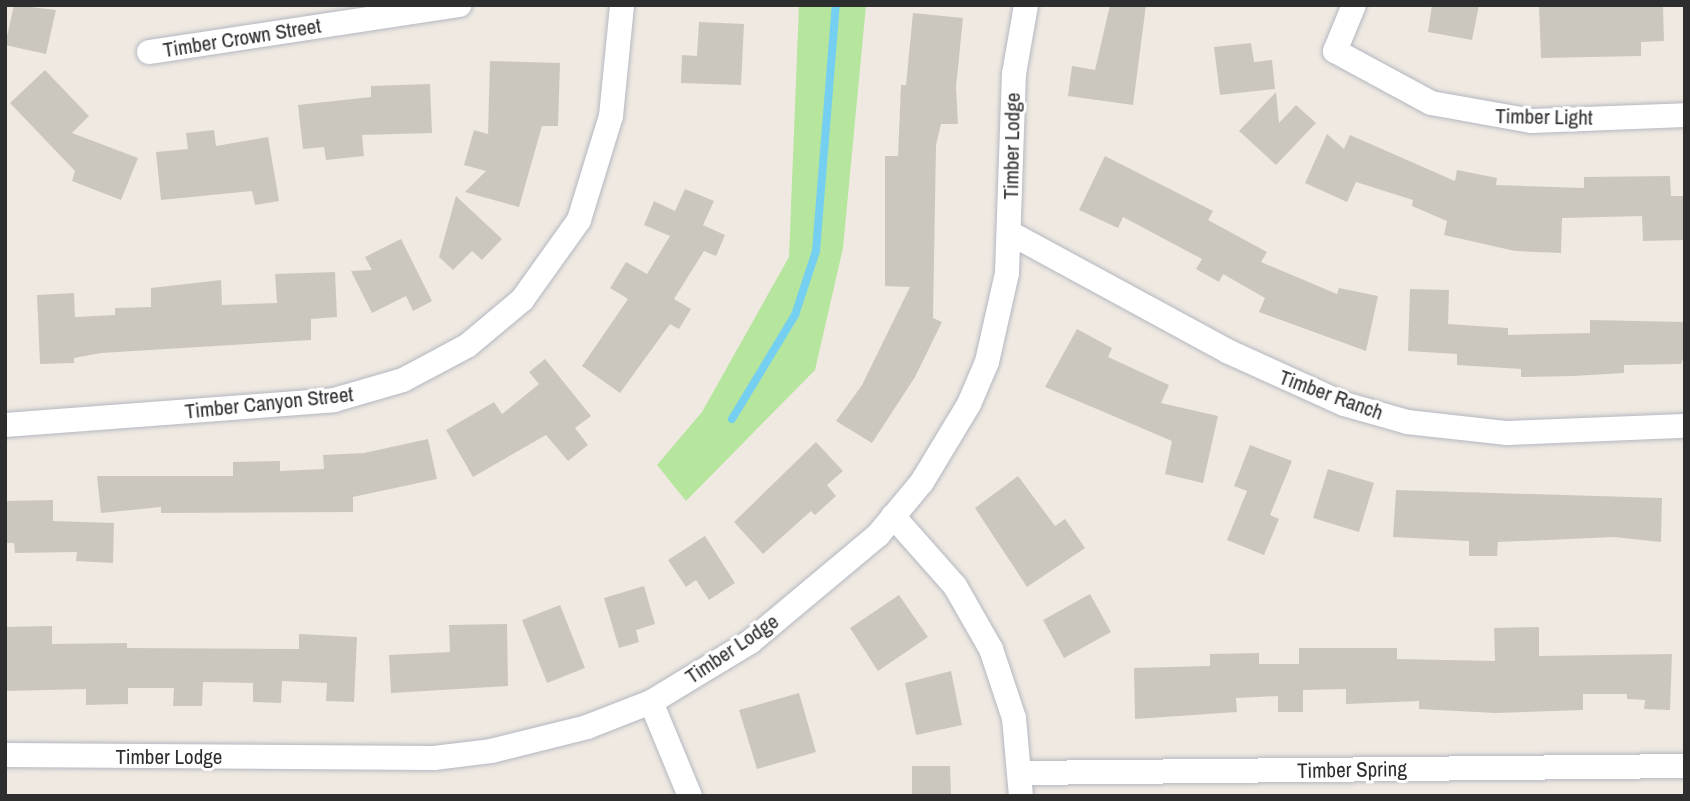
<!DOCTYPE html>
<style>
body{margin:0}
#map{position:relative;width:1690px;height:801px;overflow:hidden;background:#efe9e1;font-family:"Archivo Narrow",sans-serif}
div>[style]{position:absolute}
.green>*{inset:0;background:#b6e59e}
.stream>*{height:8px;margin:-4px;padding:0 4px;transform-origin:4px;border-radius:4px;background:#75cff0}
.building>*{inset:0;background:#cbc7bf}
.roads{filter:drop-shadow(0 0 2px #b4b7c1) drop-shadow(0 0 2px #b4b7c1)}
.street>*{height:24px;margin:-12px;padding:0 12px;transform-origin:12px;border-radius:12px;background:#fff}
span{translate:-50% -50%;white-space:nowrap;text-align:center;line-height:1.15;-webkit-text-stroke:6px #fff;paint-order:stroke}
.street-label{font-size:21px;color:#2e2e2e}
.frame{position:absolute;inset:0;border:7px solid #2e2e2e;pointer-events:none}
</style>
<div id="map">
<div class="green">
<i style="clip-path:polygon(799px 5px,866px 5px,843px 248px,815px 370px,686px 501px,657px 465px,702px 412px,789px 257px)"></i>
</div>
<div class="stream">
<i style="left:732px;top:419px;width:122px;rotate:-58.8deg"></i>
<i style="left:795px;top:315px;width:67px;rotate:-71.8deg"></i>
<i style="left:816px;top:251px;width:247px;rotate:-85.4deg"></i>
</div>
<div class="building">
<i style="clip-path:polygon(14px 5px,56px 10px,46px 54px,5px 45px)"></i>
<i style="clip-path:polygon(1110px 5px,1146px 5px,1133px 105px,1068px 96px,1072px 66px,1095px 70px)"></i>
<i style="clip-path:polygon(1432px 5px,1479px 5px,1472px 40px,1428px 32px)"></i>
<i style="clip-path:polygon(1539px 5px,1663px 6px,1664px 41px,1641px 42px,1641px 56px,1541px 58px)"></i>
<i style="clip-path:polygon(913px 13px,963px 18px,956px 87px,958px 124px,941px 124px,936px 145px,933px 318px,942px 322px,915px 377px,872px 443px,836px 421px,862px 385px,910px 287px,885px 286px,885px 156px,898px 156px,901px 85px,906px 85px)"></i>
<i style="clip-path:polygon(699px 22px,744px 24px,741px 85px,681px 83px,682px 55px,697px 56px)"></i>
<i style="clip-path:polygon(1251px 43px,1254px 62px,1272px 60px,1275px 89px,1220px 95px,1214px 47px)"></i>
<i style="clip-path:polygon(490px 61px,560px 63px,558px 126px,542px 126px,519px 207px,465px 192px,486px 171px,464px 165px,474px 130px,488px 134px)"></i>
<i style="clip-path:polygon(45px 70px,89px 116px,72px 133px,138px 158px,121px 200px,72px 181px,75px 171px,10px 103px)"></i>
<i style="clip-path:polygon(430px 84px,432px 133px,362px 135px,364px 156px,326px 160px,324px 147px,303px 149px,298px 105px,371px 97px,371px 86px)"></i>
<i style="clip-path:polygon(1276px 92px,1279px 123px,1296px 105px,1316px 123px,1276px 165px,1239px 131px)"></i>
<i style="clip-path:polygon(214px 130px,216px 146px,268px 137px,279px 201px,255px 205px,252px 191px,161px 200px,156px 152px,188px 149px,186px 133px)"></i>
<i style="clip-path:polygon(1327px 134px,1344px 149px,1350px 135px,1455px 181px,1457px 170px,1497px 178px,1496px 185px,1584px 188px,1584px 177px,1670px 176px,1671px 196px,1685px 196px,1685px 240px,1643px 241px,1642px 216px,1562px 218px,1561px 253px,1515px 251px,1444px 235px,1447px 221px,1412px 206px,1413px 200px,1356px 182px,1347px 202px,1305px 183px)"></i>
<i style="clip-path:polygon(1105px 156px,1213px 211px,1208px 220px,1267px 252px,1261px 262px,1337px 294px,1339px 288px,1378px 296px,1366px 351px,1259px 312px,1265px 298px,1223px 274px,1219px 282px,1196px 269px,1202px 259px,1123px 217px,1118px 228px,1079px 210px)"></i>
<i style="clip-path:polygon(685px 189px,714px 201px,703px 225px,725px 235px,716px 256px,704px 251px,674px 299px,691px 309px,679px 329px,670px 324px,620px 393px,582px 366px,628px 299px,610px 288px,626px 262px,647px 274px,670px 236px,644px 225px,654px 201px,675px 211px)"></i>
<i style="clip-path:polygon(456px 196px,502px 239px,482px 260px,472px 251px,453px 270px,439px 257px)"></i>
<i style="clip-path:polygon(401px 239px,432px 301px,413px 311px,406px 296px,372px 313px,351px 271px,372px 270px,365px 257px)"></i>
<i style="clip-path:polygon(335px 272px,337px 317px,311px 319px,311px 340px,101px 353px,74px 358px,74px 363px,40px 364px,37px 295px,74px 293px,75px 317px,115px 315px,115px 308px,151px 307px,151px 288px,221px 280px,222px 305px,277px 303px,275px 274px)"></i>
<i style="clip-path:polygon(1410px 289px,1449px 290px,1448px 324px,1508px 328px,1508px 335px,1590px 333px,1590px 320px,1685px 322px,1685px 353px,1681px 364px,1624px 365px,1624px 373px,1574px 376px,1521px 377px,1521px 369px,1457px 365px,1457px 354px,1408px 351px)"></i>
<i style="clip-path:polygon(1077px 329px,1112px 348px,1108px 357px,1169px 385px,1161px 403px,1218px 416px,1203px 483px,1165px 474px,1172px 441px,1045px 387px)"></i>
<i style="clip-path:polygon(545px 359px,591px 416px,575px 428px,588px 445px,568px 461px,546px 435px,473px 477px,446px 430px,494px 402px,502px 414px,539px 384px,529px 372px)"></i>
<i style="clip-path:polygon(428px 439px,437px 479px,353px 497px,353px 512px,161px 513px,161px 507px,101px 513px,97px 476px,233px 476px,233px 462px,280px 461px,280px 471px,324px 469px,323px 455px,364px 453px)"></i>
<i style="clip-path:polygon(816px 442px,843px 471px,827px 485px,836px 496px,815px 515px,811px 511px,763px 554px,734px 522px)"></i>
<i style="clip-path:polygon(1250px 445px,1292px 461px,1270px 515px,1279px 519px,1264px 555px,1227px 540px,1247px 491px,1234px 486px)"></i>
<i style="clip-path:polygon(1328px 469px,1374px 483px,1359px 532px,1313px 518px)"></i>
<i style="clip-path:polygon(1018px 476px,1055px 526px,1065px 519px,1085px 548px,1027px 587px,975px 508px)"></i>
<i style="clip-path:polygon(1396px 490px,1662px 498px,1661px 542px,1614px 537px,1498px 542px,1497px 556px,1469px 556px,1469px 541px,1393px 537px)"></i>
<i style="clip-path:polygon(53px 500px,53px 521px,114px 523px,113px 563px,76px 561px,77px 552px,15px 553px,14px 543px,5px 543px,5px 501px)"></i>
<i style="clip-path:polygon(705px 536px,735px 583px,709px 600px,696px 580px,686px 587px,668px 560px)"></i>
<i style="clip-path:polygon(644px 586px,655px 624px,636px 630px,639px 642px,619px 648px,604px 598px)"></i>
<i style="clip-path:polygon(1090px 594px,1111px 632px,1064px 658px,1043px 620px)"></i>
<i style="clip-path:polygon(899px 595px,928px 637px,878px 671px,850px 628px)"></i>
<i style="clip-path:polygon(560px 605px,585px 668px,547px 683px,522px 620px)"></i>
<i style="clip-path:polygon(507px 624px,508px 686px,391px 693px,389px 655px,450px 652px,449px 625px)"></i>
<i style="clip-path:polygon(52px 626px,52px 644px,127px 643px,127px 648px,299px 649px,299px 634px,357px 637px,354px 702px,326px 701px,327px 683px,282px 681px,281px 703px,253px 702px,253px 683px,203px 682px,202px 706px,173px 706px,174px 688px,128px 688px,128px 704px,86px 705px,86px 689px,5px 691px,5px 627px)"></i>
<i style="clip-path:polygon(1539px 627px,1539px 656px,1672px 654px,1670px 710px,1644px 709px,1645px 700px,1627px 699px,1627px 694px,1583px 694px,1583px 710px,1496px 713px,1419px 709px,1419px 701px,1346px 704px,1346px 689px,1303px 690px,1303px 712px,1278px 712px,1278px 696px,1236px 698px,1237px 712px,1135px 719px,1134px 668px,1210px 666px,1210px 654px,1259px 653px,1259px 664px,1299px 664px,1299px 648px,1397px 648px,1397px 659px,1495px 661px,1494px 628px)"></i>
<i style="clip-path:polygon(951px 671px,962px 725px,916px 735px,905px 683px)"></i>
<i style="clip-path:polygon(799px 693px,816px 752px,757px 769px,739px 710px)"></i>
<i style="clip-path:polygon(912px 766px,950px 766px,951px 796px,912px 796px)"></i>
</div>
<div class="roads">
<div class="street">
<i style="left:1354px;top:5px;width:50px;rotate:112.4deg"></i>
<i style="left:1335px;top:51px;width:109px;rotate:28.4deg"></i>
<i style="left:1431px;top:103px;width:103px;rotate:10.1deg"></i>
<i style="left:1532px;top:121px;width:153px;rotate:-2.2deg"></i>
<i style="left:149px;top:52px;width:314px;rotate:-8.6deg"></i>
<i style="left:1010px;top:233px;width:247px;rotate:28.5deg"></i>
<i style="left:1227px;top:351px;width:128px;rotate:24.4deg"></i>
<i style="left:1344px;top:404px;width:66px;rotate:15.9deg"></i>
<i style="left:1407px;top:422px;width:101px;rotate:6.3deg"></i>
<i style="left:1507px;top:433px;width:178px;rotate:-2.3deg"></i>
<i style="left:5px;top:425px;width:330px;rotate:-4.3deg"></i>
<i style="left:334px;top:400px;width:72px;rotate:-16.2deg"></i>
<i style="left:403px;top:380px;width:72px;rotate:-28deg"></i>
<i style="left:467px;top:346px;width:72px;rotate:-39.9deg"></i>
<i style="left:522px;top:300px;width:98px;rotate:-54.5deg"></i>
<i style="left:579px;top:220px;width:109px;rotate:-72.9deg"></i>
<i style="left:611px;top:116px;width:112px;rotate:-84.3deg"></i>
<i style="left:893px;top:516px;width:94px;rotate:48.5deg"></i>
<i style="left:955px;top:586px;width:73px;rotate:60.3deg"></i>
<i style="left:991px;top:649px;width:73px;rotate:71.6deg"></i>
<i style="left:1014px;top:718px;width:78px;rotate:84.9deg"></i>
<i style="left:651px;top:702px;width:102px;rotate:67.5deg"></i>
<i style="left:5px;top:755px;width:429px;rotate:0.4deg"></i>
<i style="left:434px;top:758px;width:57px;rotate:-7deg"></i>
<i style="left:491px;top:751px;width:99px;rotate:-14deg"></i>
<i style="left:587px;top:727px;width:69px;rotate:-21.3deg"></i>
<i style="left:651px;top:702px;width:116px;rotate:-31.2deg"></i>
<i style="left:750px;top:642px;width:167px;rotate:-39.9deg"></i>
<i style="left:878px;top:535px;width:69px;rotate:-50.3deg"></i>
<i style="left:922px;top:482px;width:91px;rotate:-58.9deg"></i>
<i style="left:969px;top:404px;width:46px;rotate:-66.8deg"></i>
<i style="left:987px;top:362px;width:91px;rotate:-77.3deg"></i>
<i style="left:1007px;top:273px;width:199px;rotate:-88deg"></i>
<i style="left:1014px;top:74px;width:70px;rotate:-80.1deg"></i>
<i style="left:1020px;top:773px;width:665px;rotate:-0.6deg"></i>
</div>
</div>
<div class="street-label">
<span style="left:242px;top:38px;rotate:-9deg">Timber Crown Street</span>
<span style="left:1544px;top:117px;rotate:1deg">Timber Light</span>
<span style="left:1012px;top:146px;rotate:-89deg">Timber Lodge</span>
<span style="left:1331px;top:395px;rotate:20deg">Timber Ranch</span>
<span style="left:269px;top:403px;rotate:-6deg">Timber Canyon Street</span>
<span style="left:732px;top:649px;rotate:-34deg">Timber Lodge</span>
<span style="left:169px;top:757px">Timber Lodge</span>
<span style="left:1352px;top:770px;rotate:-1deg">Timber Spring</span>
</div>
<div class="frame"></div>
</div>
